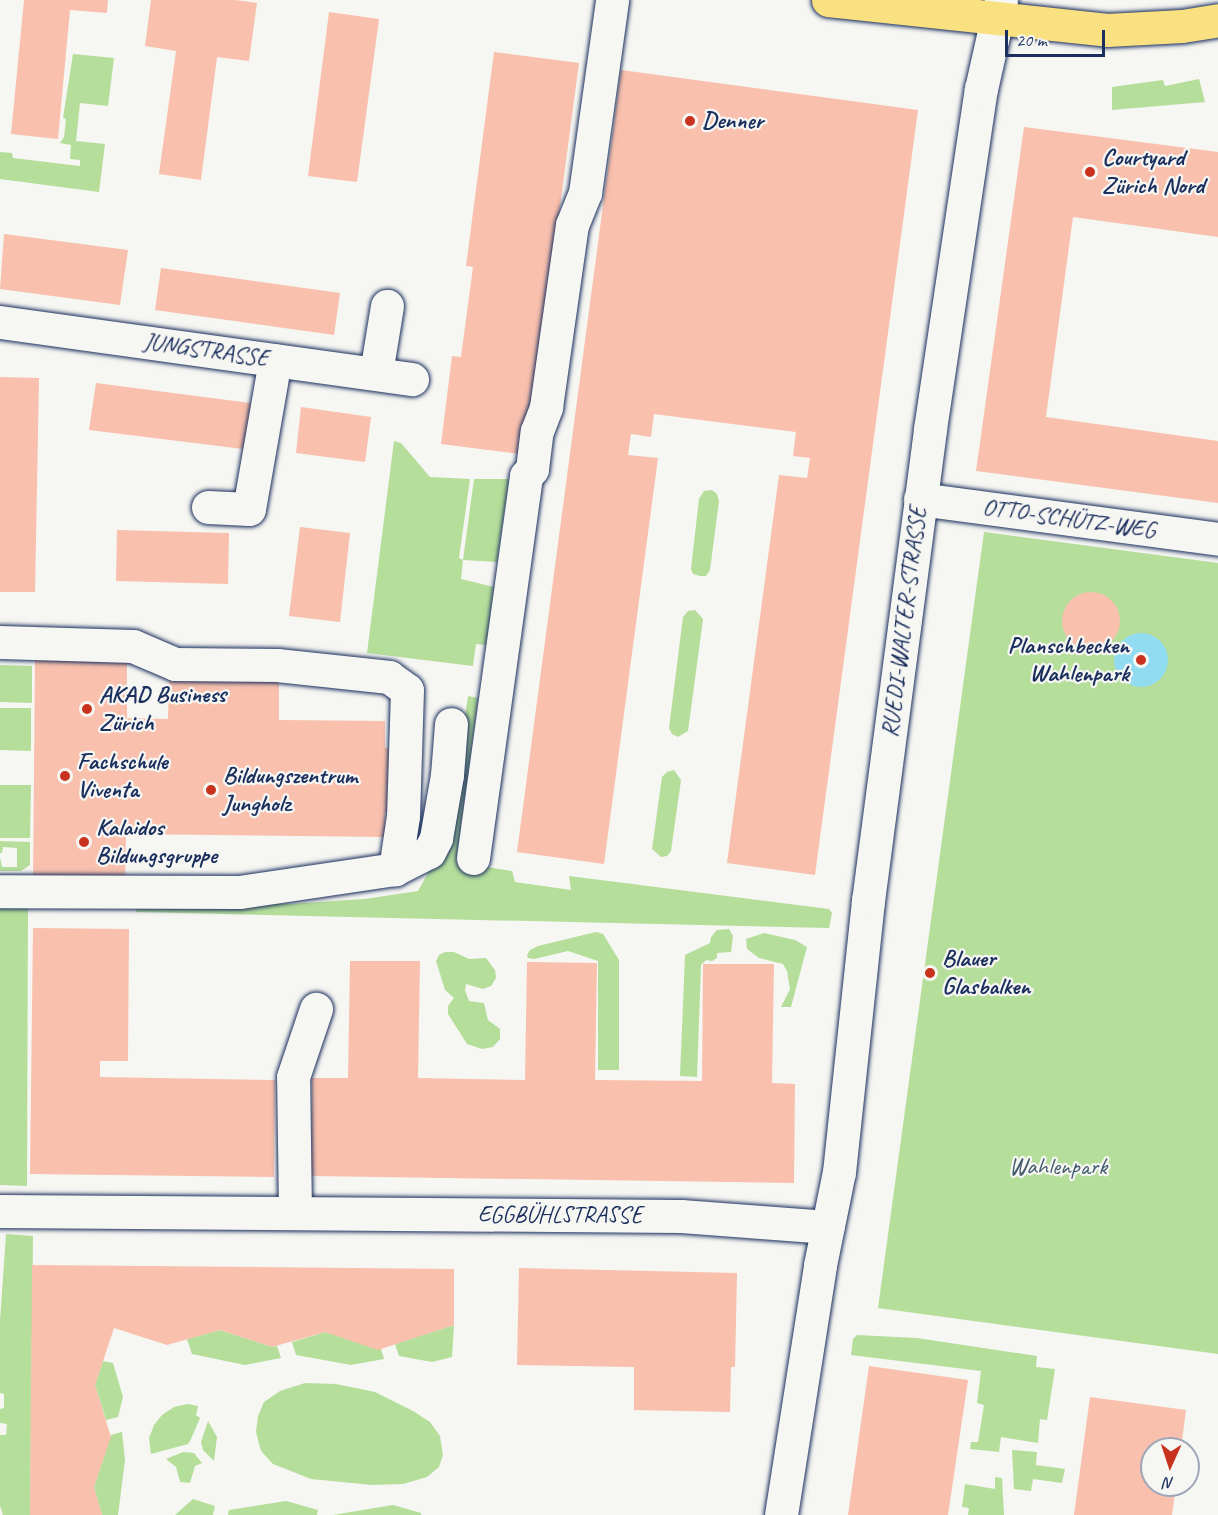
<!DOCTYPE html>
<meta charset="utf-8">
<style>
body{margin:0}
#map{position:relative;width:1218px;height:1515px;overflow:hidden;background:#f6f6f2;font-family:Caveat,sans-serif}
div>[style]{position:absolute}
.green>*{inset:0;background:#b5de9b}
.water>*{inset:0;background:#91dcf1}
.round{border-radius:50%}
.building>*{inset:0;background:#f8c0ad}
.roads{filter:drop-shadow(0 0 2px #1b2f5e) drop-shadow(0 0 2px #1b2f5e)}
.minor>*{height:33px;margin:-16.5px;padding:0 16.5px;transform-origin:16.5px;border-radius:16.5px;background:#f6f6f2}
.major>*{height:33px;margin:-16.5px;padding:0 16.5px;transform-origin:16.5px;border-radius:16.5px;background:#f9e181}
.dots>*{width:16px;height:16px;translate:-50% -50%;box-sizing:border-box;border:3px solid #f6f6f2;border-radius:50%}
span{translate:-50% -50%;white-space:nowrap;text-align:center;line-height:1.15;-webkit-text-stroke:4.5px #f6f6f2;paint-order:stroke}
.poi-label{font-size:24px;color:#1b2f5e;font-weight:700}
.left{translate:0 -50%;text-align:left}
.right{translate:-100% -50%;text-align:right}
.street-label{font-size:24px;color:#1b2f5e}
.park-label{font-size:24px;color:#425b6d}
.north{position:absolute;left:1140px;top:1437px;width:60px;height:60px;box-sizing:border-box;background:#f6f6f2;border:2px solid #9ea6b7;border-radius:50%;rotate:183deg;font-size:16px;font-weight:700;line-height:24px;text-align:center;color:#1b2f5e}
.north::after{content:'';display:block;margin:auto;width:21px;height:27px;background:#c8321e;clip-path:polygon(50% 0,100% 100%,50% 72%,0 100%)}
.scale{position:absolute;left:1005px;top:30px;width:100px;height:27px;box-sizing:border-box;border:3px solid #1b2f5e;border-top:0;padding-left:8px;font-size:18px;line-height:21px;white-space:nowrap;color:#1b2f5e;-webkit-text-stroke:4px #f6f6f2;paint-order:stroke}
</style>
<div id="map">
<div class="green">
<i style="clip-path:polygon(73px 54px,114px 58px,108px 106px,80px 103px,76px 141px,105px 144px,99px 192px,0 179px,0 152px,12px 153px,13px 158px,80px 166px,80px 160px,70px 159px,71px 145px,60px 143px,64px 137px,66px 119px,63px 118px)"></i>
<i style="clip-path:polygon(1199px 79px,1205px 102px,1112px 110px,1112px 87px,1163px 80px,1165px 86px)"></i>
<i style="clip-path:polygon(394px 441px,401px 443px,430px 477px,470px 479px,459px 558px,463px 560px,474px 479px,509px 479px,497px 562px,463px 560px,461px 579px,494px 587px,486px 645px,476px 644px,473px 666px,367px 653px)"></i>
<i style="clip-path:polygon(712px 490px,717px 494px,719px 501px,710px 570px,706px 576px,700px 576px,693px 574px,691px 569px,699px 499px,704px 491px)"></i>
<i style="clip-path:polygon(984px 532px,1218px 563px,1218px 1354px,878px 1308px)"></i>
<i style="clip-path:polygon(695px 610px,703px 619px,688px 731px,678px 737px,672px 734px,669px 728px,683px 617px,688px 611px)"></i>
<i style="clip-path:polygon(0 665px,32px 666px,32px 703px,0 702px)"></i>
<i style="clip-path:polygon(468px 696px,478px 698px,456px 862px,512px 871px,515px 882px,571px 890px,569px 876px,829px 909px,832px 913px,829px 928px,136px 912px,136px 908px,179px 904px,288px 904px,364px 899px,418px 891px,429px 871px,441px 860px,445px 860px)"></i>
<i style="clip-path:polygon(0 708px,31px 708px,31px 751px,0 750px)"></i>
<i style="clip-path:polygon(674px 770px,681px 780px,671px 851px,667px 856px,661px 857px,652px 849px,662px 777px,667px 772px)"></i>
<i style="clip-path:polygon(0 785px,31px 785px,30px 838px,0 838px)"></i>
<i style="clip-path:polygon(0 841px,30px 842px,30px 865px,21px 871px,0 871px,0 857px,2px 867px,17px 867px,17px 848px,3px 847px,2px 853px,0 853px)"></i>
<i style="clip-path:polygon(28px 901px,27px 1186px,0 1185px,0 902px)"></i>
<i style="clip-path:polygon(729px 929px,733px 936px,731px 952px,717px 953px,717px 958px,712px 961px,706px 960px,701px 965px,697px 1077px,680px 1076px,685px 955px,710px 943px,711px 937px,717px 930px)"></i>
<i style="clip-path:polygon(596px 932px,603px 934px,619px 960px,619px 1070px,598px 1070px,598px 961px,568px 951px,534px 959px,528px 958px,527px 955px,530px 950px,538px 946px)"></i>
<i style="clip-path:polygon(764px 933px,795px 940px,807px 947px,791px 1007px,781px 1007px,790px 989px,787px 971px,783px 964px,759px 958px,747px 949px,746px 939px)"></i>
<i style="clip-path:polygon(445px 952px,454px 952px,469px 959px,486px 958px,495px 970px,496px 978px,491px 986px,483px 989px,466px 984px,465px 990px,469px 1001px,484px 1003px,488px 1020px,500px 1029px,500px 1039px,493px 1047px,482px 1049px,467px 1044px,448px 1014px,448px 1006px,454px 998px,445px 990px,436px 961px,439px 955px)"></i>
<i style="clip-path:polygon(6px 1234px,33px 1236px,30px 1515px,3px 1515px,0 1506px,0 1435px,6px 1435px,7px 1424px,0 1423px,0 1409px,4px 1408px,4px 1394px,0 1393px,0 1321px)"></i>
<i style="clip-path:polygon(454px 1325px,452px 1357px,432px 1362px,399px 1356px,395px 1344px)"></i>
<i style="clip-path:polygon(220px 1330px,272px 1347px,277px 1346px,281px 1358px,245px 1365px,192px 1354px,187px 1339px)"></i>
<i style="clip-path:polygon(325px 1332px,381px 1349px,384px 1359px,351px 1365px,296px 1355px,292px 1342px)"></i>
<i style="clip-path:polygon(857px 1335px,917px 1338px,1037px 1356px,1036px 1367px,1055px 1369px,1047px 1420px,1040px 1419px,1038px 1443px,1001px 1437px,999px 1452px,970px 1449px,971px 1442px,978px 1442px,984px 1405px,977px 1403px,981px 1371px,851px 1355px,853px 1339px)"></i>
<i style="clip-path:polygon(103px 1361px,113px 1363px,123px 1397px,118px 1417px,106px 1420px,95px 1385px)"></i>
<i style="clip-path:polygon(305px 1383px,336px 1384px,375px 1392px,413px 1411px,430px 1422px,440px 1436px,443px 1455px,439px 1467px,427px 1477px,403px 1484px,372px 1485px,311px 1479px,273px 1464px,261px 1451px,256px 1432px,258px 1416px,264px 1402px,280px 1391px)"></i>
<i style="clip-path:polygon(188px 1404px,198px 1406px,196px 1415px,200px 1418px,191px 1439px,188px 1444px,151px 1454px,149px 1438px,154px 1425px,162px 1415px,174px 1407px)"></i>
<i style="clip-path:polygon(208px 1421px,217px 1437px,214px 1461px,203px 1450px,201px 1442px)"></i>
<i style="clip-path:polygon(122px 1432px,125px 1460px,118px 1515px,102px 1515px,94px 1487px,111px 1435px)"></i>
<i style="clip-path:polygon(1012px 1450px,1037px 1452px,1036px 1465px,1065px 1469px,1062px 1483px,1033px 1479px,1031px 1491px,1014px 1489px)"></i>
<i style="clip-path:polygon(183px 1452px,194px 1453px,202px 1463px,195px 1466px,190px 1483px,180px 1482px,176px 1467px,166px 1459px)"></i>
<i style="clip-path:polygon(995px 1477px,1002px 1478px,1004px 1515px,968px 1515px,969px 1508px,962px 1507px,965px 1484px,995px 1489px)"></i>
<i style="clip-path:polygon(193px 1499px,215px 1506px,213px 1515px,175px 1515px)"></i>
<i style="clip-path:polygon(286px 1501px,318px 1510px,317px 1515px,228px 1515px,229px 1510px)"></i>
<i style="clip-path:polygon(393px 1505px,421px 1513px,421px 1515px,333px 1515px)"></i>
</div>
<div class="water">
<i class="round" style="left:1114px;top:633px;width:54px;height:54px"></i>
</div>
<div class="building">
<i style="clip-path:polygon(24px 0,108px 0,107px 13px,70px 10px,58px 139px,11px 134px)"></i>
<i style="clip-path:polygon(151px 0,235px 0,257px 3px,249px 61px,217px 57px,201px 180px,159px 174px,176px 51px,145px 46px)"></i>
<i style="clip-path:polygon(329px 12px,379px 19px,357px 182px,308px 176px)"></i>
<i style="clip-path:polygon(494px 52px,579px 63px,527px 455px,441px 444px,452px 356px,461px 357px,473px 267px,466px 266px)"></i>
<i style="clip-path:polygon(621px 70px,918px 110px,815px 875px,727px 863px,779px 475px,807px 478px,810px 458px,793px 456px,796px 432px,654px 414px,651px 437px,631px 434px,628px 455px,658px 458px,604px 864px,517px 852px)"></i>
<i style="clip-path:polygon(1024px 127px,1218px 152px,1218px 237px,1073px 217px,1046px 417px,1218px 441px,1218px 503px,976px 471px)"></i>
<i style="clip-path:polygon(4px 234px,128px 250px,120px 305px,0 289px)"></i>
<i style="clip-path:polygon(161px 268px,340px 293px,334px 335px,155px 310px)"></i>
<i style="clip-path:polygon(0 377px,39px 378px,35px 592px,0 592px)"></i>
<i style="clip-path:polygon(96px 383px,257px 404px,251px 450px,89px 430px)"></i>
<i style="clip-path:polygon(301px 407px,371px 417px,365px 462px,296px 453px)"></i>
<i style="clip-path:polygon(300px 527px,350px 533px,340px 622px,289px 616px)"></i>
<i style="clip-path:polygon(117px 530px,229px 533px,228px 584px,116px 581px)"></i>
<i class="round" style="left:1062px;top:592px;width:58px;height:58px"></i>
<i style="clip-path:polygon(35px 658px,127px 659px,127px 718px,168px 719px,169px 679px,279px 680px,279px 720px,385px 721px,385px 748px,389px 748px,389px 812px,385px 812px,385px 837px,126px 834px,125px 887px,33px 886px)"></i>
<i style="clip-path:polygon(33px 928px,129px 929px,128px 1061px,100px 1061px,100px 1077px,275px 1080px,274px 1177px,30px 1174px)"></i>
<i style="clip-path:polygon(350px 961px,420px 961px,418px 1078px,525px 1080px,527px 962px,597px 963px,595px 1080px,702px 1081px,703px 964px,774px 964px,772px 1083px,795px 1084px,794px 1183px,311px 1176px,312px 1078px,348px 1078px)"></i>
<i style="clip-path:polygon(32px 1265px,454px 1269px,454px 1325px,378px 1350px,325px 1332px,272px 1347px,220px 1330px,167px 1345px,114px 1328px,95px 1385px,111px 1437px,94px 1487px,102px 1515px,30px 1515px)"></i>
<i style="clip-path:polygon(519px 1268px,737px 1273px,735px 1367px,731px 1367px,730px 1412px,634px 1410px,634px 1367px,517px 1365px)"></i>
<i style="clip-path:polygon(869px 1366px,968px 1380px,948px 1515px,848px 1515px)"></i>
<i style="clip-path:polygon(1090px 1397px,1186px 1410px,1181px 1449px,1152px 1449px,1152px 1485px,1176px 1485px,1172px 1515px,1074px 1515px)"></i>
</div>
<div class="roads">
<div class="minor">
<i style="left:0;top:322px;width:416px;rotate:7.9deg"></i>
<i style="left:376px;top:373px;width:68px;rotate:-80.7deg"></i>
<i style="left:920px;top:499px;width:301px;rotate:7.6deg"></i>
<i style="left:208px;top:507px;width:41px;rotate:2.8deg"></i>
<i style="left:249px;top:509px;width:151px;rotate:-80.1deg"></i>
<i style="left:0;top:642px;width:133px;rotate:1.7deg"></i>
<i style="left:133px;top:646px;width:46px;rotate:23.2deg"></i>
<i style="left:175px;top:664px;width:102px;rotate:0.6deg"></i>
<i style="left:277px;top:665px;width:113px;rotate:6.1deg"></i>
<i style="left:389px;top:677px;width:22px;rotate:36deg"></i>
<i style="left:407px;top:690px;width:126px;rotate:91.8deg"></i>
<i style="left:403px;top:816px;width:54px;rotate:98.6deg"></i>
<i style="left:395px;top:869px;width:158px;rotate:171.6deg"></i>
<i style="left:239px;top:892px;width:239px;rotate:-179.8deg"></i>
<i style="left:473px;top:858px;width:386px;rotate:-82.1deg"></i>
<i style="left:526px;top:476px;width:9px;rotate:-49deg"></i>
<i style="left:532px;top:469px;width:38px;rotate:-83deg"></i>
<i style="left:537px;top:431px;width:26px;rotate:-69deg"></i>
<i style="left:546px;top:407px;width:184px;rotate:-81.9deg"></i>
<i style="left:572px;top:225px;width:35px;rotate:-68deg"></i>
<i style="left:585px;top:193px;width:195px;rotate:-82deg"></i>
<i style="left:395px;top:869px;width:38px;rotate:-27deg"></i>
<i style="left:429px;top:852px;width:16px;rotate:-63deg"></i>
<i style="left:436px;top:838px;width:64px;rotate:-80.1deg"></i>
<i style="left:447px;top:775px;width:51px;rotate:-85.5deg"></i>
<i style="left:0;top:1211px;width:681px;rotate:0.42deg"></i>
<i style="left:681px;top:1216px;width:147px;rotate:4.3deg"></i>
<i style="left:295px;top:1213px;width:136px;rotate:-90.8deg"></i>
<i style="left:293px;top:1077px;width:72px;rotate:-71.3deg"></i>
<i style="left:781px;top:1515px;width:253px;rotate:-81.1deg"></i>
<i style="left:820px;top:1265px;width:95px;rotate:-78.5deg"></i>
<i style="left:839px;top:1172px;width:273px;rotate:-83.9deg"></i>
<i style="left:868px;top:901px;width:476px;rotate:-82.5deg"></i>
<i style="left:930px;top:429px;width:344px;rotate:-81.5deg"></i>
<i style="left:981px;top:89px;width:91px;rotate:-77.3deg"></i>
</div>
<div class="major">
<i style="left:828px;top:0;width:281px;rotate:6.1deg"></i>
<i style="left:1107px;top:30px;width:75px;rotate:-3.1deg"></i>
<i style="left:1182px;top:26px;width:36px;rotate:-9deg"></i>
</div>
</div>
<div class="dots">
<i style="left:690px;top:121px;background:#c8321e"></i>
<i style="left:1090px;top:172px;background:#c8321e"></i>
<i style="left:1141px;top:660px;background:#c8321e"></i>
<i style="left:87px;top:709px;background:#c8321e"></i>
<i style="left:65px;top:776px;background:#c8321e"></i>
<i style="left:211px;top:790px;background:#c8321e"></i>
<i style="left:84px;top:842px;background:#c8321e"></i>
<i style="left:930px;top:973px;background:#c8321e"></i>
</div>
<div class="poi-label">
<span class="left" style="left:702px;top:121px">Denner</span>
<span class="left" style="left:1102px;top:172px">Courtyard<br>Zürich Nord</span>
<span class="right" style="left:1129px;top:660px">Planschbecken<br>Wahlenpark</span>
<span class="left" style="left:99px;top:709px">AKAD Business<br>Zürich</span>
<span class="left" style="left:77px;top:776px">Fachschule<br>Viventa</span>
<span class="left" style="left:223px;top:790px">Bildungszentrum<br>Jungholz</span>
<span class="left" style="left:96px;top:842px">Kalaidos<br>Bildungsgruppe</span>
<span class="left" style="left:942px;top:973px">Blauer<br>Glasbalken</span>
</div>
<div class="street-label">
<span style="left:206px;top:350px;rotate:8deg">JUNGSTRASSE</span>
<span style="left:1069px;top:519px;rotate:8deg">OTTO-SCHÜTZ-WEG</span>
<span style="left:904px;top:622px;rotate:-83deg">RUEDI-WALTER-STRASSE</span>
<span style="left:560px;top:1215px">EGGBÜHLSTRASSE</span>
</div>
<div class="park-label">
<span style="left:1058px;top:1167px">Wahlenpark</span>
</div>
<div class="north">N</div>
<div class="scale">20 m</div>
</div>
